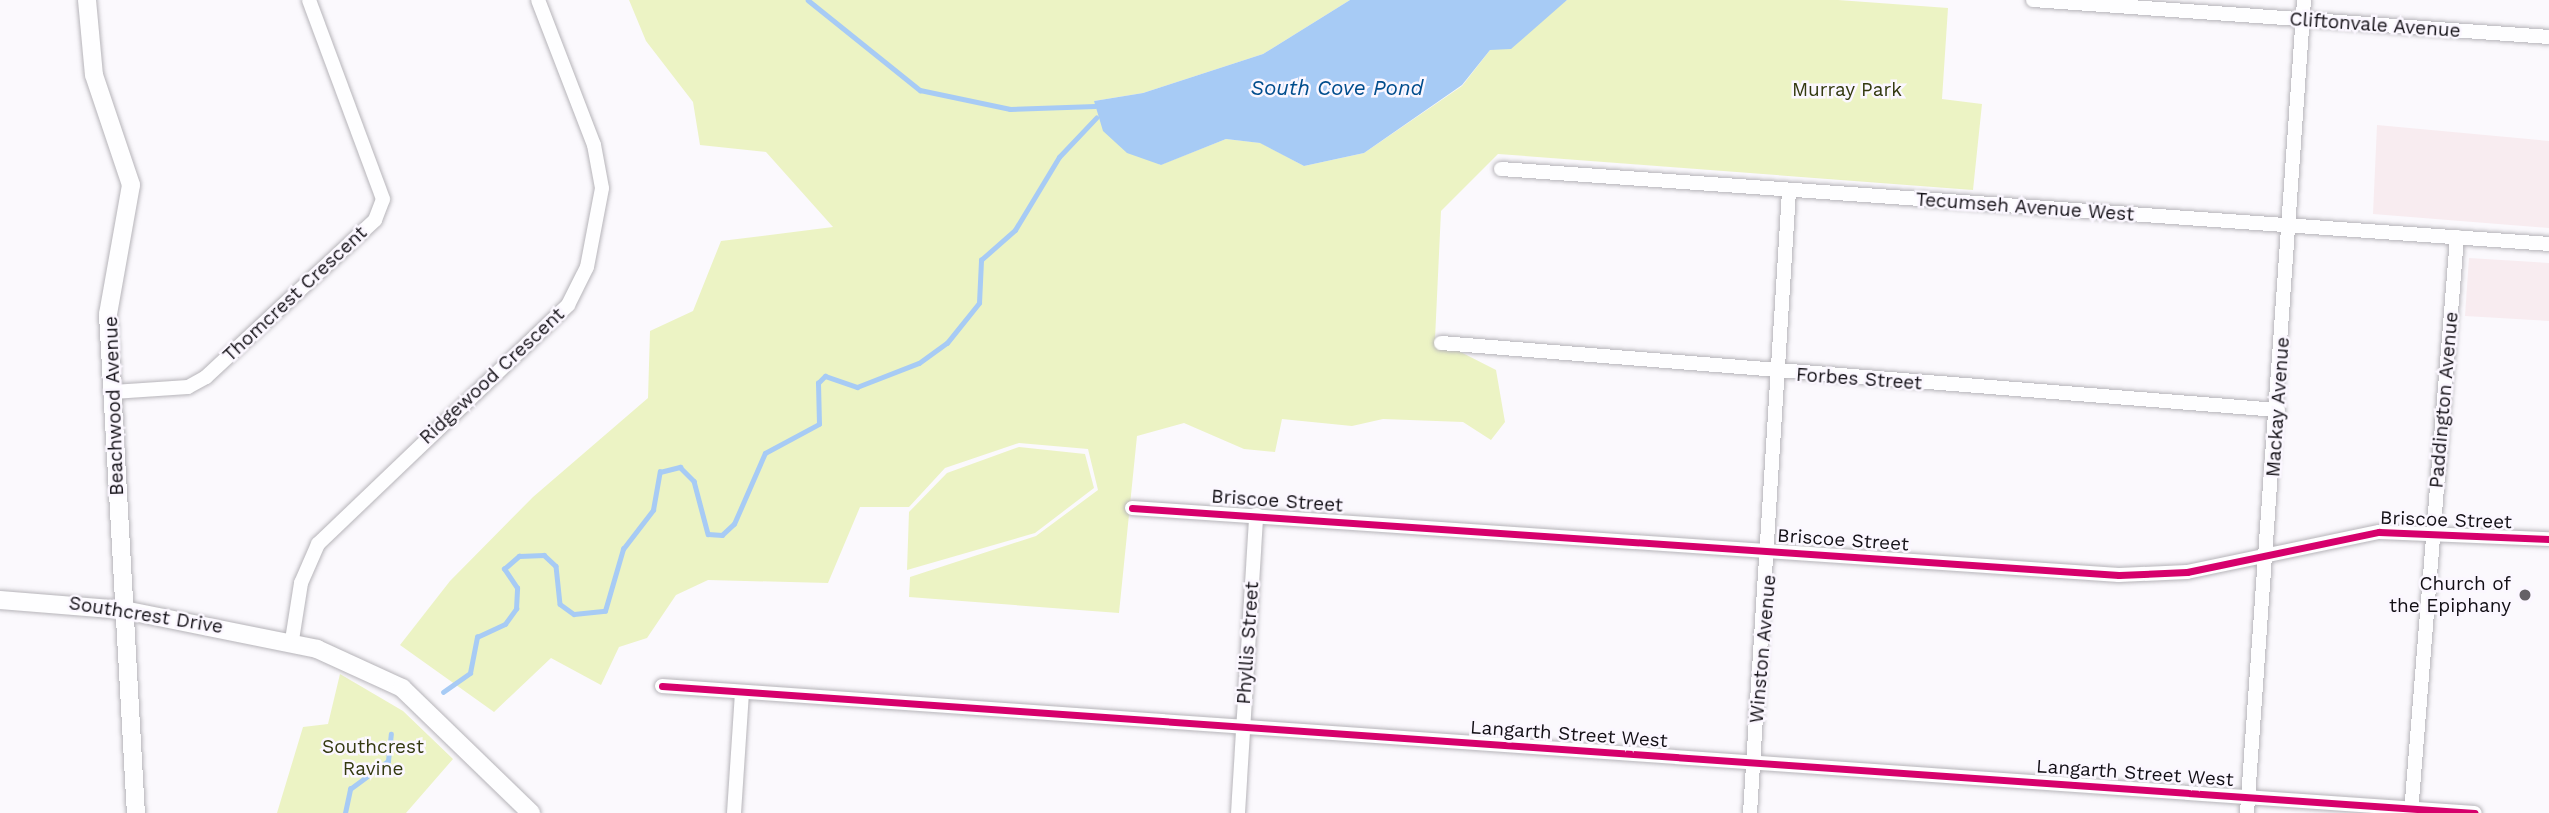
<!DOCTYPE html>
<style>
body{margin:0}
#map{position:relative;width:2549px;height:813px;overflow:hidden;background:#fbf9fd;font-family:"Work Sans",sans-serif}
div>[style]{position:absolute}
.industrial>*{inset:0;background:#f8ecf0}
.green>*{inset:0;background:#ecf3c4}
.water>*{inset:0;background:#a7cbf5}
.stream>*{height:4.5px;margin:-2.25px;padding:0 2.25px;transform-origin:2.25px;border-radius:2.25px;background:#a7cbf5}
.roads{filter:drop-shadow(0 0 2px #b6b4b9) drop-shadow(0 0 2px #b6b4b9)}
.minor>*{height:14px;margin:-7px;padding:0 7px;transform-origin:7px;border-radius:7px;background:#fefeff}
.tertiary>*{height:18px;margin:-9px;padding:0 9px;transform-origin:9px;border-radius:9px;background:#fefeff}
.cycleway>*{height:7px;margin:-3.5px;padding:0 3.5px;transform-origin:3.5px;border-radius:3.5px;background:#d6006c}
.dots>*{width:19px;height:19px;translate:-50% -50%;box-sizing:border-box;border:4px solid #fbf7ff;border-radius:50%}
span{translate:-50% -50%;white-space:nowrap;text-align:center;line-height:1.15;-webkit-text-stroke:5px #fbf7ff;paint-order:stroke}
.street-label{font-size:19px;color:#120f15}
.park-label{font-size:19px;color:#33390f}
.poi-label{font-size:19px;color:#120f15}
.right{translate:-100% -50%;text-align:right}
.water-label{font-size:21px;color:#004d8d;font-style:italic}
</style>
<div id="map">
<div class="industrial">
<i style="clip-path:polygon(2377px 125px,2549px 141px,2549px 228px,2373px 214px)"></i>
<i style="clip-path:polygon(2469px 258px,2549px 263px,2549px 321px,2465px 316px)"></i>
</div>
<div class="green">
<i style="clip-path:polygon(629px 0,1350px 0,1263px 54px,1143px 93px,1094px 101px,1160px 165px,1226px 139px,1261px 143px,1304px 166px,1364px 153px,1462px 86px,1490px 50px,1567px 0,1838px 0,1948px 8px,1942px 99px,1982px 104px,1973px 190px,1498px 154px,1441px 211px,1435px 339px,1496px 370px,1505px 422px,1491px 440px,1463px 422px,1383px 419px,1352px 426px,1282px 419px,1275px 452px,1244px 449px,1184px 423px,1137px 436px,1119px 613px,909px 597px,910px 577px,1036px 536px,1098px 490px,1088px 449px,1019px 443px,945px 468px,909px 507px,860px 507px,828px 583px,708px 580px,676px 595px,647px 638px,619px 647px,601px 685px,551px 658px,494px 712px,400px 645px,450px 581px,533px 497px,648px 398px,650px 331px,693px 311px,721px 241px,833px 227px,766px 152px,700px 145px,693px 102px,646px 41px)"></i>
<i style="clip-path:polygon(1019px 447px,1085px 454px,1094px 488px,1035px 533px,907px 570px,909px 512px,947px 473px)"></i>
<i style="clip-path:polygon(340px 674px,403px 711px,453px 759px,406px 813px,277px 813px,303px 727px,328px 724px)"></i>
</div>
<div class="water">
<i style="clip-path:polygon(1350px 0,1567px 0,1511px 49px,1490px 50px,1462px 85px,1364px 153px,1304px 166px,1260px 143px,1226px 139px,1161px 165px,1127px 153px,1103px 131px,1094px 101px,1143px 93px,1263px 54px)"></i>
</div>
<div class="stream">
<i style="left:808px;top:0;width:144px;rotate:38.8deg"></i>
<i style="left:920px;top:90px;width:92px;rotate:11.9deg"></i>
<i style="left:1010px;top:109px;width:85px;rotate:-2deg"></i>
<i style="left:443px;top:692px;width:33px;rotate:-35deg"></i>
<i style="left:470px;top:673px;width:37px;rotate:-79deg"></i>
<i style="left:477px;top:637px;width:31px;rotate:-25deg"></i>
<i style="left:505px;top:624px;width:19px;rotate:-54deg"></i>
<i style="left:516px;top:609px;width:21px;rotate:-87deg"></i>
<i style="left:517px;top:588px;width:23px;rotate:-124deg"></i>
<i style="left:504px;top:569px;width:20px;rotate:-41deg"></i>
<i style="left:519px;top:556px;width:25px;rotate:-2deg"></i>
<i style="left:544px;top:555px;width:16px;rotate:43deg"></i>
<i style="left:556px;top:566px;width:38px;rotate:84deg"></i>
<i style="left:560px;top:604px;width:17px;rotate:36deg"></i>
<i style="left:574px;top:614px;width:31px;rotate:-6deg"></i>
<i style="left:605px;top:611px;width:65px;rotate:-73.8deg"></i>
<i style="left:623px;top:549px;width:49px;rotate:-52.4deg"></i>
<i style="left:653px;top:510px;width:39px;rotate:-80deg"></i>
<i style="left:660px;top:472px;width:21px;rotate:-14deg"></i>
<i style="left:680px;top:467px;width:20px;rotate:45deg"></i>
<i style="left:694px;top:481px;width:55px;rotate:75.2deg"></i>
<i style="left:708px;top:534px;width:14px;rotate:4deg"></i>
<i style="left:722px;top:535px;width:16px;rotate:-43deg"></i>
<i style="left:734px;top:524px;width:77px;rotate:-66.4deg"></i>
<i style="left:765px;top:453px;width:61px;rotate:-28.2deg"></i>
<i style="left:819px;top:424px;width:41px;rotate:-91.4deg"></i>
<i style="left:818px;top:383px;width:10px;rotate:-45deg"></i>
<i style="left:825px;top:376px;width:34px;rotate:19deg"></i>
<i style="left:857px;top:387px;width:66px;rotate:-21.2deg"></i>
<i style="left:919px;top:363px;width:34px;rotate:-36deg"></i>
<i style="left:947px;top:343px;width:51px;rotate:-51.3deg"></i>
<i style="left:979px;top:303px;width:43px;rotate:-87.3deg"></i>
<i style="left:981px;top:260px;width:45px;rotate:-41.4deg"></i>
<i style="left:1015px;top:230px;width:85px;rotate:-58.9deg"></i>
<i style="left:1059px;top:157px;width:54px;rotate:-46.5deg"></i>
<i style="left:345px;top:813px;width:25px;rotate:-78deg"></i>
<i style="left:350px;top:789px;width:47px;rotate:-36.4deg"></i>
<i style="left:388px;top:761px;width:27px;rotate:-84deg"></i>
</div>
<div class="roads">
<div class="minor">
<i style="left:2033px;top:0;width:517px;rotate:4.1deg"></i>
<i style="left:1501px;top:169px;width:1051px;rotate:4.09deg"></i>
<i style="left:1441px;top:343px;width:840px;rotate:4.58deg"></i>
<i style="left:113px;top:392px;width:75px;rotate:-3.8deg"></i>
<i style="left:188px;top:387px;width:21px;rotate:-29deg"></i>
<i style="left:206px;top:377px;width:231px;rotate:-42.9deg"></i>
<i style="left:375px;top:220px;width:22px;rotate:-69deg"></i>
<i style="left:383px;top:199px;width:212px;rotate:-110.4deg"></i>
<i style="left:1132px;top:508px;width:989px;rotate:3.88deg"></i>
<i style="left:2119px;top:575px;width:68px;rotate:-2.5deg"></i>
<i style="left:2187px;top:572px;width:196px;rotate:-11.8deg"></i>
<i style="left:2379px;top:532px;width:170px;rotate:2.4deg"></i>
<i style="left:292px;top:640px;width:58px;rotate:-81deg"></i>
<i style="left:301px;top:583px;width:43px;rotate:-66.4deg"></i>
<i style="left:318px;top:544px;width:346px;rotate:-43.7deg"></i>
<i style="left:568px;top:305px;width:42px;rotate:-63.4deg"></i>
<i style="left:587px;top:267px;width:80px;rotate:-79.2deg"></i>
<i style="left:602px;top:188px;width:44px;rotate:-100.5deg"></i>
<i style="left:594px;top:145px;width:155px;rotate:-111.1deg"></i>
<i style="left:662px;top:686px;width:1817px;rotate:4.01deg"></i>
<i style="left:734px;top:813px;width:120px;rotate:-86.2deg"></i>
<i style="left:1238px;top:813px;width:299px;rotate:-86.5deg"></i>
<i style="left:1750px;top:813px;width:623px;rotate:-86.41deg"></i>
<i style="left:2247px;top:813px;width:815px;rotate:-85.99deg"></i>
<i style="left:2411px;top:813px;width:578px;rotate:-85.43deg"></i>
</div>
<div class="tertiary">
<i style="left:87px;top:0;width:75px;rotate:84.7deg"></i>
<i style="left:94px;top:75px;width:116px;rotate:71.4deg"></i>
<i style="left:131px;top:185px;width:131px;rotate:100.1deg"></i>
<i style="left:108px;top:314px;width:500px;rotate:86.8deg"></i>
<i style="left:0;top:600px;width:124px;rotate:4.6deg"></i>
<i style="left:124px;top:610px;width:197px;rotate:11.4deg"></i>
<i style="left:317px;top:649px;width:94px;rotate:24.6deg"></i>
<i style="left:402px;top:688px;width:180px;rotate:44.1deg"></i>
</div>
</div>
<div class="cycleway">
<i style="left:1132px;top:508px;width:989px;rotate:3.88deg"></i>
<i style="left:2119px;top:575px;width:68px;rotate:-2.5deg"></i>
<i style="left:2187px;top:572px;width:196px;rotate:-11.8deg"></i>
<i style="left:2379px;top:532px;width:170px;rotate:2.4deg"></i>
<i style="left:662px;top:686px;width:1817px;rotate:4.01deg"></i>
</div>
<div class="dots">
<i style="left:2525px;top:595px;background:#646166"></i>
</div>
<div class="street-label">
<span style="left:2375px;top:25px;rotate:4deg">Cliftonvale Avenue</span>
<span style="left:2025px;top:207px;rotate:4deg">Tecumseh Avenue West</span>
<span style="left:295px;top:294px;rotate:-43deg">Thomcrest Crescent</span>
<span style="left:492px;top:376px;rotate:-43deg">Ridgewood Crescent</span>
<span style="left:1859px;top:379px;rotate:4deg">Forbes Street</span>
<span style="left:2444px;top:400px;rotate:-85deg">Paddington Avenue</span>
<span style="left:114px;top:406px;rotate:-92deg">Beachwood Avenue</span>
<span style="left:2278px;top:407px;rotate:-86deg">Mackay Avenue</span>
<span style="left:1277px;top:501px;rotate:4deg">Briscoe Street</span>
<span style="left:2446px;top:520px;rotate:2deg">Briscoe Street</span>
<span style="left:1843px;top:540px;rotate:4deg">Briscoe Street</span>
<span style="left:146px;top:615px;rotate:9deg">Southcrest Drive</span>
<span style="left:1248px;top:643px;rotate:-86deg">Phyllis Street</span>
<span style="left:1763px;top:649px;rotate:-85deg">Winston Avenue</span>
<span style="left:1569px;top:734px;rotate:4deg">Langarth Street West</span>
<span style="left:2135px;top:773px;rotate:4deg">Langarth Street West</span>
</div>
<div class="park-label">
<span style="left:1847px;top:90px">Murray Park</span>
<span style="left:373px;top:758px">Southcrest<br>Ravine</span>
</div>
<div class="poi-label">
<span class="right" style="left:2511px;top:595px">Church of<br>the Epiphany</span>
</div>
<div class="water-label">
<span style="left:1337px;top:88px">South Cove Pond</span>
</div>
</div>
